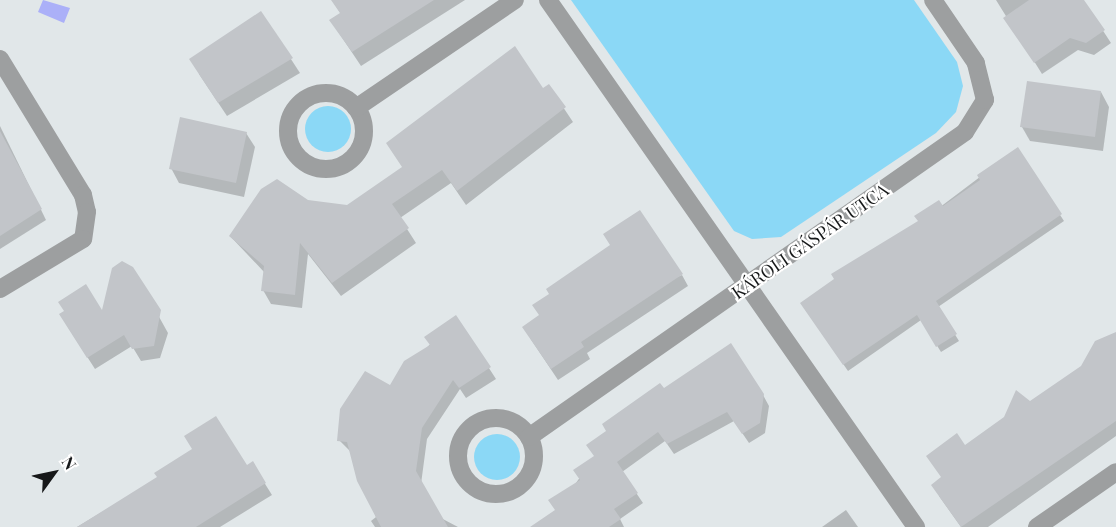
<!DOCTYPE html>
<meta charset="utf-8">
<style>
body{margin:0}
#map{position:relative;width:1116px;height:527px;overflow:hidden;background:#e1e7e9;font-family:"Playfair Display",serif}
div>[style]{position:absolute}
.green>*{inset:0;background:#8bd8f6}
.round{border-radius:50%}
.water>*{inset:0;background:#abb0f8}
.shadow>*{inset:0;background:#0003}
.building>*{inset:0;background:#c2c5c9}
.minor>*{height:18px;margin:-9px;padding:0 9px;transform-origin:9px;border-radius:9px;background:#9d9fa0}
.minor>.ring{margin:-9px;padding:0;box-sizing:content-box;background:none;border:18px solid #9d9fa0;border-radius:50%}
span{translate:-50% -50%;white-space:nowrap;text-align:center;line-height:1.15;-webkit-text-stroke:4.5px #fff;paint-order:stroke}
.street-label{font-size:18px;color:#161819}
.north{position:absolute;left:24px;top:443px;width:60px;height:60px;-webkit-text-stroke:4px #fff;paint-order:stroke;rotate:57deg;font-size:16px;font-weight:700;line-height:24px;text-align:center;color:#161819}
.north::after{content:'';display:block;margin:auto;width:21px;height:27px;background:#161819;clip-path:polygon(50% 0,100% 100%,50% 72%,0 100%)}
</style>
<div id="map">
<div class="green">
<i style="clip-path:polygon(571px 0,914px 0,957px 62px,963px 86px,956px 112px,936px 133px,781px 237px,752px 239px,734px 231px)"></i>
<i class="round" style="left:305px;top:106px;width:46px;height:46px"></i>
<i class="round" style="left:474px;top:434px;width:46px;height:46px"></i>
</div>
<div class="water">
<i style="clip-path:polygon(43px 0,70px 8px,64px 23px,38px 12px)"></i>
</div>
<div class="shadow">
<i style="clip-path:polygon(332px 0,465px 0,361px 66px,331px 21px,341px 14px)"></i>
<i style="clip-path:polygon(996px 0,1083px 0,1111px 43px,1094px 55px,1078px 50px,1042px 74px)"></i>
<i style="clip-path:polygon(261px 13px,300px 73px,227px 116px,199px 74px)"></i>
<i style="clip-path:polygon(549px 86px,573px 122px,466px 205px,451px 183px,400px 218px,416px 243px,341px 296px,308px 254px,302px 308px,271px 304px,263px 290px,265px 273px,230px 236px,308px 202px,348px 207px)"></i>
<i style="clip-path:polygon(1101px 92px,1109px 107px,1103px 151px,1030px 141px,1022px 127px)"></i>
<i style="clip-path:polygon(0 126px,46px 220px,0 249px)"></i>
<i style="clip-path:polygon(246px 133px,255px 147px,244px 197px,179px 183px,171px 168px)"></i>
<i style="clip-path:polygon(1017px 149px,1064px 221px,938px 307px,959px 341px,941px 352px,921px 320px,848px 371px,805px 309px)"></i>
<i style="clip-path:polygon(132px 268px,168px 333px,160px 358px,141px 361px,132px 346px,95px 369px,68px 327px,102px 314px)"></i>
<i style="clip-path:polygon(682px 275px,688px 286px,587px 353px,590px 359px,558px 380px,530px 338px)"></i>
<i style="clip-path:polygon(456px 317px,496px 379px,466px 398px,460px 389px,427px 439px,421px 484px,439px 517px,458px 527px,375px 527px,371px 521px,376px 517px,351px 452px,339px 440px)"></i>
<i style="clip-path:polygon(1116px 333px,1116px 436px,988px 527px,961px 527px,939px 496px,942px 478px,965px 447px,1082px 367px)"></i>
<i style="clip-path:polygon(664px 390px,763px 395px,769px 406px,765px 433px,749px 443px,734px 421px,674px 454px,665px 441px,622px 472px,643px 503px,620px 519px,624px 527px,533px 527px,556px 510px,595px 457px)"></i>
<i style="clip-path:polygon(194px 450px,246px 467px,252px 463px,272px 495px,220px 527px,77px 527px,159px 478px)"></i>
<i style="clip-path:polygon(846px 510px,858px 527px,822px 527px)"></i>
</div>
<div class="building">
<i style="clip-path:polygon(331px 0,434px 0,352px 52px,329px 20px,340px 13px)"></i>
<i style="clip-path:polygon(1029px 0,1084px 0,1105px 30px,1086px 43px,1070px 38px,1034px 63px,1003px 18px)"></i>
<i style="clip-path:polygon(261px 11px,293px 58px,218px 103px,189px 59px)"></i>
<i style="clip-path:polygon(515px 46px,543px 88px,549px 84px,566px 107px,457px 191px,442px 170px,392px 204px,409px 228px,332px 283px,300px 243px,295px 295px,261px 291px,264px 266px,229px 236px,261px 189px,277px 179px,308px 200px,347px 205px,402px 167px,386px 143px)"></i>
<i style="clip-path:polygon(1027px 81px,1101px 91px,1095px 137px,1020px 127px)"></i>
<i style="clip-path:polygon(180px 117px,247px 132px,236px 183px,169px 169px)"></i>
<i style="clip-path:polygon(0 131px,42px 209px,0 236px)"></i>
<i style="clip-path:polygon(1018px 147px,1062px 214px,936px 301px,957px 334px,936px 347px,917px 315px,843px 365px,800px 303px,834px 279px,831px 274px,918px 221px,914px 216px,939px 200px,943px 206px,980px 180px,977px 175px)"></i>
<i style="clip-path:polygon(640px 210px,683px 274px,581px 342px,584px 347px,551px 369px,522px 327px,539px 315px,532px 305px,549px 294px,546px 289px,610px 245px,603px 234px)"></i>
<i style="clip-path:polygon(122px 261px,133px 267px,161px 310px,154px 346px,132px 349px,124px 335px,87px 358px,59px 314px,64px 311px,58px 302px,86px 284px,102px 310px,112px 268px)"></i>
<i style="clip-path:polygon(456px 315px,491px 367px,459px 388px,453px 380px,422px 428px,416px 471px,448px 527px,381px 527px,357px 481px,347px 442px,337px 441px,340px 409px,365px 371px,390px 385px,404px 361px,430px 345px,424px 337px)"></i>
<i style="clip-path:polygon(1116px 332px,1116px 421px,961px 527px,931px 485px,941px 477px,926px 456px,957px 433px,965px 445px,1004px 417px,1016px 390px,1030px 401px,1081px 366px,1095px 341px)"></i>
<i style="clip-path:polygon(731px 343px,764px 394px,760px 423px,742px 434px,727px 412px,667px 444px,658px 432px,617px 462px,638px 493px,614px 509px,621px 519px,609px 527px,530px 527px,555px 510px,548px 500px,580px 480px,573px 470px,594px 456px,586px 445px,606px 431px,602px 424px,660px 383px,664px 388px)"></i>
<i style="clip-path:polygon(216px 416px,247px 465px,253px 461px,266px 483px,196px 527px,77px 527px,157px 477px,154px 473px,192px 449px,184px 436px)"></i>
</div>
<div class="minor">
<i style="left:548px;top:0;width:643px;rotate:55.07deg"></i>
<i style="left:0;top:59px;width:159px;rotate:58.6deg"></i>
<i style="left:83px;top:195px;width:17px;rotate:77deg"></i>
<i style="left:87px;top:212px;width:27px;rotate:98deg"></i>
<i style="left:83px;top:239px;width:97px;rotate:148.9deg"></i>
<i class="ring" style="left:288px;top:93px;width:58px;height:58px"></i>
<i style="left:356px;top:108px;width:192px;rotate:-34.2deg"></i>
<i class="ring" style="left:458px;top:418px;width:58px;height:58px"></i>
<i style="left:529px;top:437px;width:532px;rotate:-34.97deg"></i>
<i style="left:965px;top:132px;width:38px;rotate:-58deg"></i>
<i style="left:985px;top:100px;width:38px;rotate:-104deg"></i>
<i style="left:976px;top:63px;width:76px;rotate:-124.3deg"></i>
<i style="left:1037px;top:527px;width:96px;rotate:-34.8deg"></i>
</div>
<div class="street-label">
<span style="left:810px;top:241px;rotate:-35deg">KÁROLI GÁSPÁR UTCA</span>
</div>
<div class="north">N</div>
</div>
